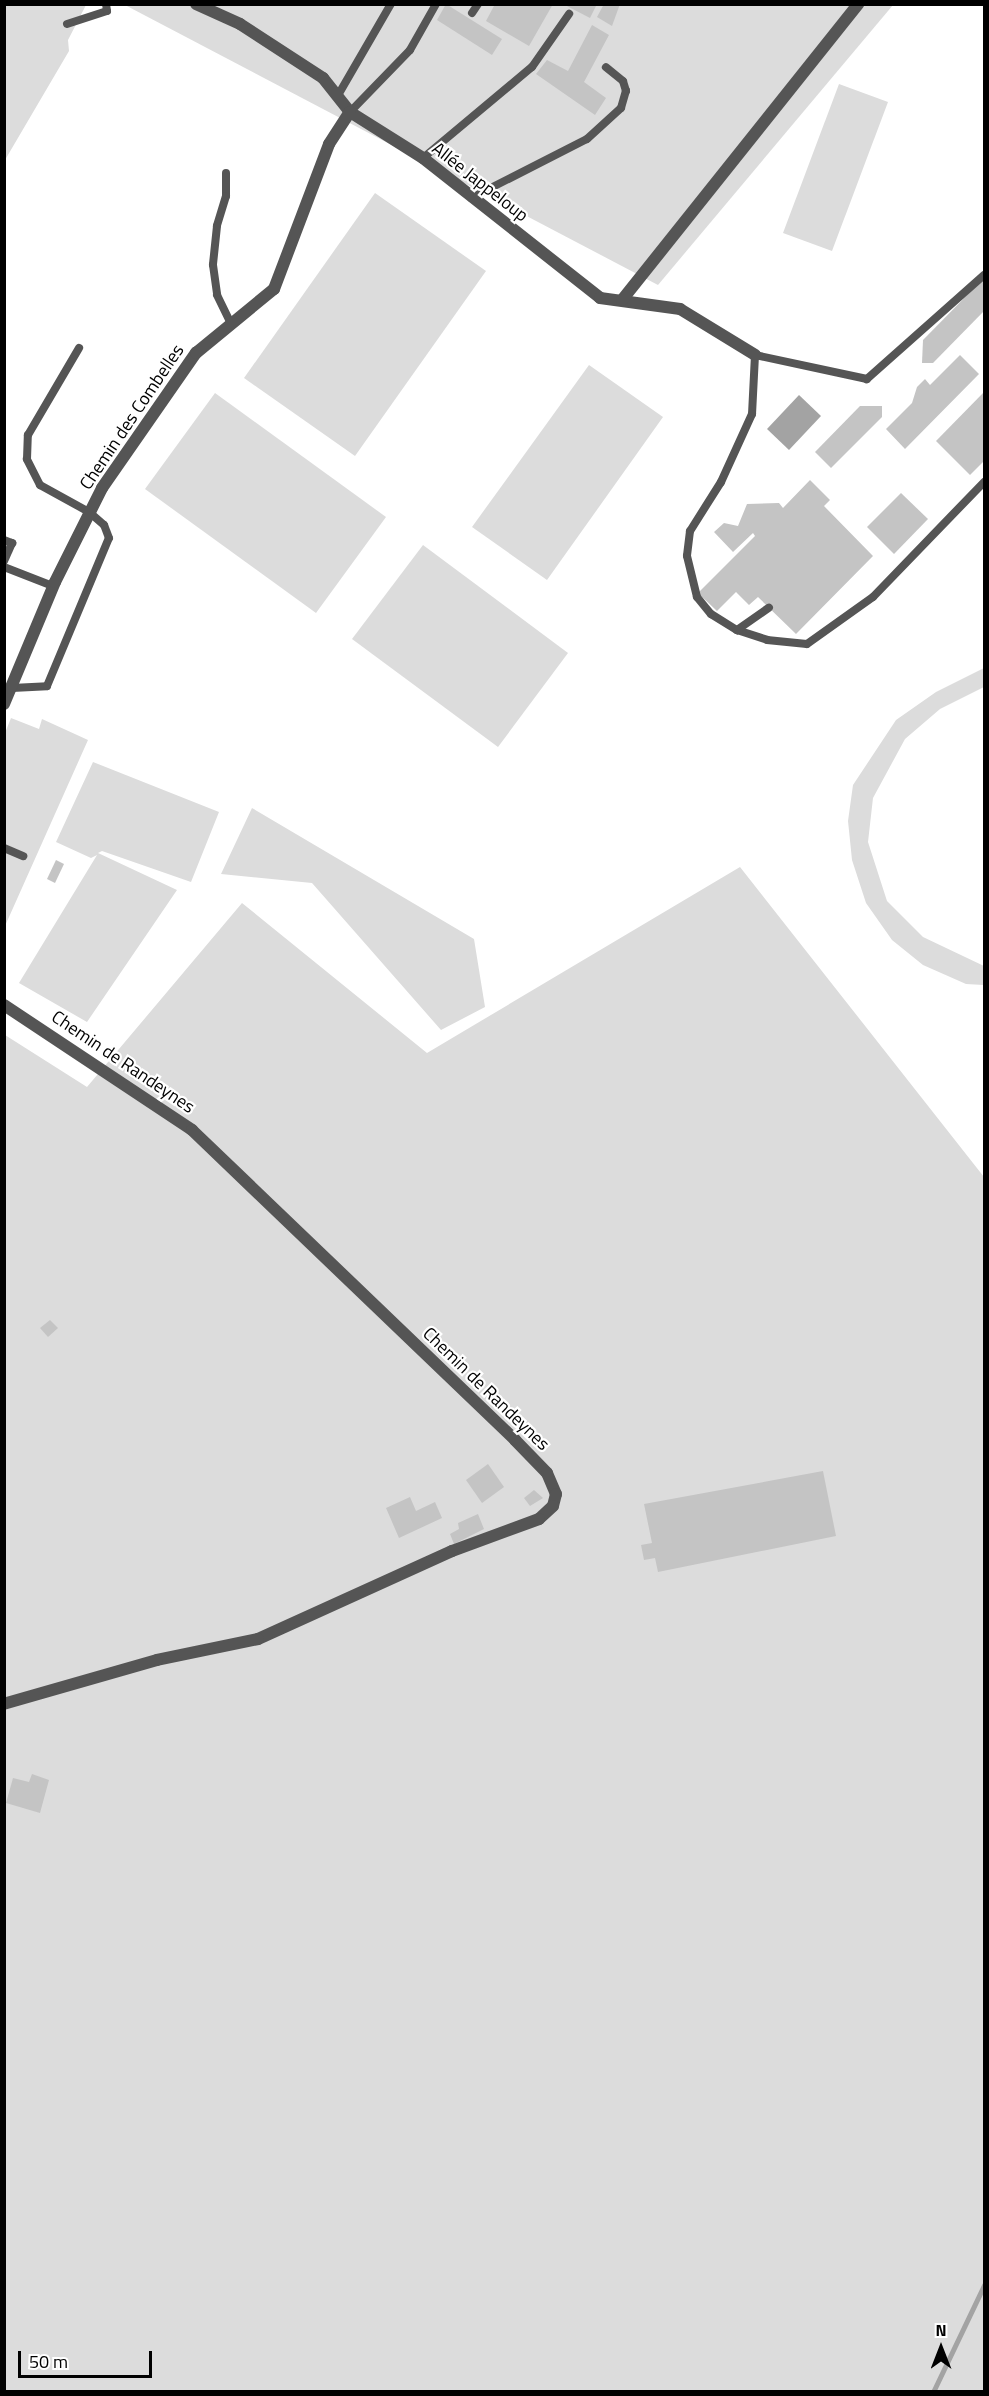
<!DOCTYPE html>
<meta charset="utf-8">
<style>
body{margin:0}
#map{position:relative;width:989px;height:2396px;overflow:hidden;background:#fff;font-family:"Titillium Web",sans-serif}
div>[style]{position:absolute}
.green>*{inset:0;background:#dcdcdc}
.water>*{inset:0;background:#a3a3a3}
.stream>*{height:5px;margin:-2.5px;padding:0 2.5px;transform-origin:2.5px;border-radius:2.5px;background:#a3a3a3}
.building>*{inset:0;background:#c4c4c4}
.service>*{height:8px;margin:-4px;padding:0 4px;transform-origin:4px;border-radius:4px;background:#555}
.minor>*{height:12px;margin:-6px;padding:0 6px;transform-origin:6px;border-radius:6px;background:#555}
span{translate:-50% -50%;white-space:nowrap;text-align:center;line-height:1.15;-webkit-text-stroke:4.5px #fff;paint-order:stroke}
.street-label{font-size:18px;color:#000}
.frame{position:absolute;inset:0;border:6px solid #000;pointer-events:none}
.north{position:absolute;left:911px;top:2318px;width:60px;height:60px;-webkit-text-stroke:4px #fff;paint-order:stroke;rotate:0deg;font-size:16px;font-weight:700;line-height:24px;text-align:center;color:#000}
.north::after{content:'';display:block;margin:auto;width:21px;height:27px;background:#000;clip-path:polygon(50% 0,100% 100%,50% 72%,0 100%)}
.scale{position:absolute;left:18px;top:2351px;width:134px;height:27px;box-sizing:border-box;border:3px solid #000;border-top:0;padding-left:8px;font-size:18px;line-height:21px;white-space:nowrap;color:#000;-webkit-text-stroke:4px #fff;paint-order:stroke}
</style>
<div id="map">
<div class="green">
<i style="clip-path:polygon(5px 5px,86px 5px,68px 40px,69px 51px,5px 160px)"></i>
<i style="clip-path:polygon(125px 5px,893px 5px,658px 285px)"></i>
<i style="clip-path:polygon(839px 84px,888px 102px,832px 251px,783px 233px)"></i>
<i style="clip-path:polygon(375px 193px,486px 271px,355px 456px,244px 378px)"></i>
<i style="clip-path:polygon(589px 365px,663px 417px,547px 580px,472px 527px)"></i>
<i style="clip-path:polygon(215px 393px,386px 517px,316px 613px,145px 489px)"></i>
<i style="clip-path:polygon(423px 545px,568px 653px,498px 747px,352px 639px)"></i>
<i style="clip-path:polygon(984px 668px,984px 687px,940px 709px,905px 739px,873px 798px,868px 842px,887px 901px,923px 937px,984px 966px,984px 985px,966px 984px,923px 965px,892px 940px,866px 903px,852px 860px,848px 821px,853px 785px,896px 720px,936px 692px)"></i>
<i style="clip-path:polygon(11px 718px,39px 729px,42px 719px,88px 740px,5px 926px,5px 733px)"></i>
<i style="clip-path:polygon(93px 762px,219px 812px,191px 882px,102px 851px,98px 853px,177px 890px,87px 1022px,19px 983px,97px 855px,91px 858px,56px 842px)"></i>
<i style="clip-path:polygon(252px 808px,474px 939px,485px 1007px,441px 1030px,312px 883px,221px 874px)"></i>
<i style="clip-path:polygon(740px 867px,984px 1177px,984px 2391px,5px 2391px,5px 1035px,87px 1087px,242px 903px,427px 1053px)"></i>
</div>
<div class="water">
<i style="clip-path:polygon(799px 395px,821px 416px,789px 450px,767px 429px)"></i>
</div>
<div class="stream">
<i style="left:933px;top:2392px;width:119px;rotate:-64.5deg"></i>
</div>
<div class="building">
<i style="clip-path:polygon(446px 4px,502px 39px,492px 55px,437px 20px)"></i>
<i style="clip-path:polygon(495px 4px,553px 4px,529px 46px,486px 21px)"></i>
<i style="clip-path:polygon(563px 4px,597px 4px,590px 18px)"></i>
<i style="clip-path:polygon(604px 4px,620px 4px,612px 26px,597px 17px)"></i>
<i style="clip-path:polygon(592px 25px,609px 35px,584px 82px,606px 98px,595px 115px,536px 74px,547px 60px,568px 71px)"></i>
<i style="clip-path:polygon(984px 278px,984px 311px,933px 363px,922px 363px,923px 340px)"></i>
<i style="clip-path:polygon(960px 355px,979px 374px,905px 449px,886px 429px,912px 403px,917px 387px,925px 379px,930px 385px)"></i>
<i style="clip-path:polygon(984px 392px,984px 461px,970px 475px,936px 441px)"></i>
<i style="clip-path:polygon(860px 406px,882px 406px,882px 417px,831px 468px,815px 452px)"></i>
<i style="clip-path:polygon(810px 480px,830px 500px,824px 506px,873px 556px,796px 634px,758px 597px,749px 605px,736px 592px,717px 611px,698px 593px,755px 536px,753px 533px,733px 552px,714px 532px,724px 523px,738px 526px,747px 504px,779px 503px,783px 508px)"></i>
<i style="clip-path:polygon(901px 493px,928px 519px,894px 554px,867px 527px)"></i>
<i style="clip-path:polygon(56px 860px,64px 864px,55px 883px,47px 879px)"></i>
<i style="clip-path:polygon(50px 1320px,58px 1328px,48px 1337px,40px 1328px)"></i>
<i style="clip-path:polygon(488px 1464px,504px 1487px,482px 1503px,466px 1480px)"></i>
<i style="clip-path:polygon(823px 1471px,836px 1536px,658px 1572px,655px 1558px,644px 1560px,641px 1545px,652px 1543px,644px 1504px)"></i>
<i style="clip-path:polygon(534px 1490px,543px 1498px,530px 1506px,524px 1498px)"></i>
<i style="clip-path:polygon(410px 1497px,416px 1511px,435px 1502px,442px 1518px,399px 1538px,386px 1508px)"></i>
<i style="clip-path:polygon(478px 1514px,484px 1529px,454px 1544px,450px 1534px,459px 1529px,458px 1523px)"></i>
<i style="clip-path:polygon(32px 1774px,49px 1780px,40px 1813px,6px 1803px,13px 1778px,29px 1782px)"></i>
</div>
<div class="service">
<i style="left:472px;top:13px;width:11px;rotate:-56deg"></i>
<i style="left:67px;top:24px;width:42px;rotate:-18deg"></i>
<i style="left:107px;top:11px;width:7px;rotate:-98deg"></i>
<i style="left:337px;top:97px;width:108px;rotate:-59.9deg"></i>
<i style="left:350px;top:112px;width:86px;rotate:-45.9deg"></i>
<i style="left:410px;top:50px;width:53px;rotate:-60.5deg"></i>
<i style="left:423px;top:158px;width:142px;rotate:-39.9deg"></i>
<i style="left:532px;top:67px;width:65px;rotate:-55.1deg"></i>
<i style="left:226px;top:173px;width:23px;rotate:90deg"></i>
<i style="left:226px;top:196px;width:31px;rotate:107deg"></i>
<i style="left:217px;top:226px;width:39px;rotate:96deg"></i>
<i style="left:213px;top:265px;width:30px;rotate:82deg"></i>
<i style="left:217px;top:295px;width:32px;rotate:64deg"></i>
<i style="left:471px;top:198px;width:130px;rotate:-27deg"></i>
<i style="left:587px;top:139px;width:46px;rotate:-42.4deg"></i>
<i style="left:621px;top:108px;width:18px;rotate:-74deg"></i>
<i style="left:626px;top:91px;width:10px;rotate:-107deg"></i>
<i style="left:623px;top:81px;width:22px;rotate:-141deg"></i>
<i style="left:984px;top:275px;width:157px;rotate:138.4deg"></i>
<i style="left:867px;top:379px;width:115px;rotate:-167.9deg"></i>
<i style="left:755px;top:355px;width:59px;rotate:92.9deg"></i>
<i style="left:752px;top:414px;width:75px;rotate:114.5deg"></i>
<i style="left:721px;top:482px;width:58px;rotate:122.3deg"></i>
<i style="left:690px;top:531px;width:25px;rotate:97deg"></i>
<i style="left:687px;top:556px;width:42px;rotate:76.3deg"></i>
<i style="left:697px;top:597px;width:22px;rotate:51deg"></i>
<i style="left:711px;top:614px;width:31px;rotate:32deg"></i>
<i style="left:737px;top:630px;width:32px;rotate:18deg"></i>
<i style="left:767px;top:640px;width:40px;rotate:5.7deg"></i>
<i style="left:807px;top:644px;width:81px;rotate:-35.5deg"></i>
<i style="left:873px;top:597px;width:160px;rotate:-46deg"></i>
<i style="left:4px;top:540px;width:9px;rotate:21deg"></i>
<i style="left:12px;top:543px;width:20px;rotate:114deg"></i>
<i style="left:4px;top:567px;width:53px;rotate:21.2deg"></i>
<i style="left:737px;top:630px;width:39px;rotate:-35deg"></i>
<i style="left:12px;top:688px;width:35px;rotate:-3deg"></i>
<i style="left:47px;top:686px;width:160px;rotate:-67.3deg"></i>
<i style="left:109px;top:538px;width:14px;rotate:-111deg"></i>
<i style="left:104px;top:525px;width:20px;rotate:-139deg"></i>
<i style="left:89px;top:512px;width:56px;rotate:-151.1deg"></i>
<i style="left:40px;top:485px;width:29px;rotate:-117deg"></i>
<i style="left:27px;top:459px;width:24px;rotate:-88deg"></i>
<i style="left:28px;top:435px;width:101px;rotate:-59.6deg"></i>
<i style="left:4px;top:848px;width:21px;rotate:23deg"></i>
</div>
<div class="minor">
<i style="left:196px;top:4px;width:48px;rotate:24.4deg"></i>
<i style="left:240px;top:24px;width:99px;rotate:33deg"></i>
<i style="left:323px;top:78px;width:43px;rotate:51.5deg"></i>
<i style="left:350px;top:112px;width:86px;rotate:32.2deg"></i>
<i style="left:423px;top:158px;width:226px;rotate:38.3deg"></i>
<i style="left:600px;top:298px;width:81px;rotate:7.8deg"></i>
<i style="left:680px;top:309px;width:88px;rotate:31.5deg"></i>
<i style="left:622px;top:300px;width:379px;rotate:-51.4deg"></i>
<i style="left:4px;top:704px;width:132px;rotate:-67.3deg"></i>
<i style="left:55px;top:582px;width:105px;rotate:-63.4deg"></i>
<i style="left:102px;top:488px;width:165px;rotate:-55.2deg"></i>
<i style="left:196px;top:353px;width:101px;rotate:-39.4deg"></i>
<i style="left:274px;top:289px;width:155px;rotate:-69.2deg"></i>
<i style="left:329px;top:144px;width:38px;rotate:-57deg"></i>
<i style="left:4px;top:1005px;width:226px;rotate:33.6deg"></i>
<i style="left:192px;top:1130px;width:448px;rotate:43.8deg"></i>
<i style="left:515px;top:1440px;width:46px;rotate:45.9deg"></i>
<i style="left:547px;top:1473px;width:23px;rotate:67deg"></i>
<i style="left:556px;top:1494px;width:12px;rotate:104deg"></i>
<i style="left:553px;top:1506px;width:19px;rotate:137deg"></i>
<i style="left:539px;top:1519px;width:93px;rotate:159.8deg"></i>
<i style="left:452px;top:1551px;width:213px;rotate:155.6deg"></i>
<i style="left:258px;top:1639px;width:103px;rotate:168.3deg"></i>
<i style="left:157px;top:1660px;width:159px;rotate:164deg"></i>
</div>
<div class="street-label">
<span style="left:480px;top:182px;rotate:38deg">Allée Jappeloup</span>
<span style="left:132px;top:417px;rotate:-56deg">Chemin des Combelles</span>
<span style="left:123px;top:1062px;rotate:34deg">Chemin de Randeynes</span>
<span style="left:486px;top:1389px;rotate:44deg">Chemin de Randeynes</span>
</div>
<div class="frame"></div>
<div class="north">N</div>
<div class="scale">50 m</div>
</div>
